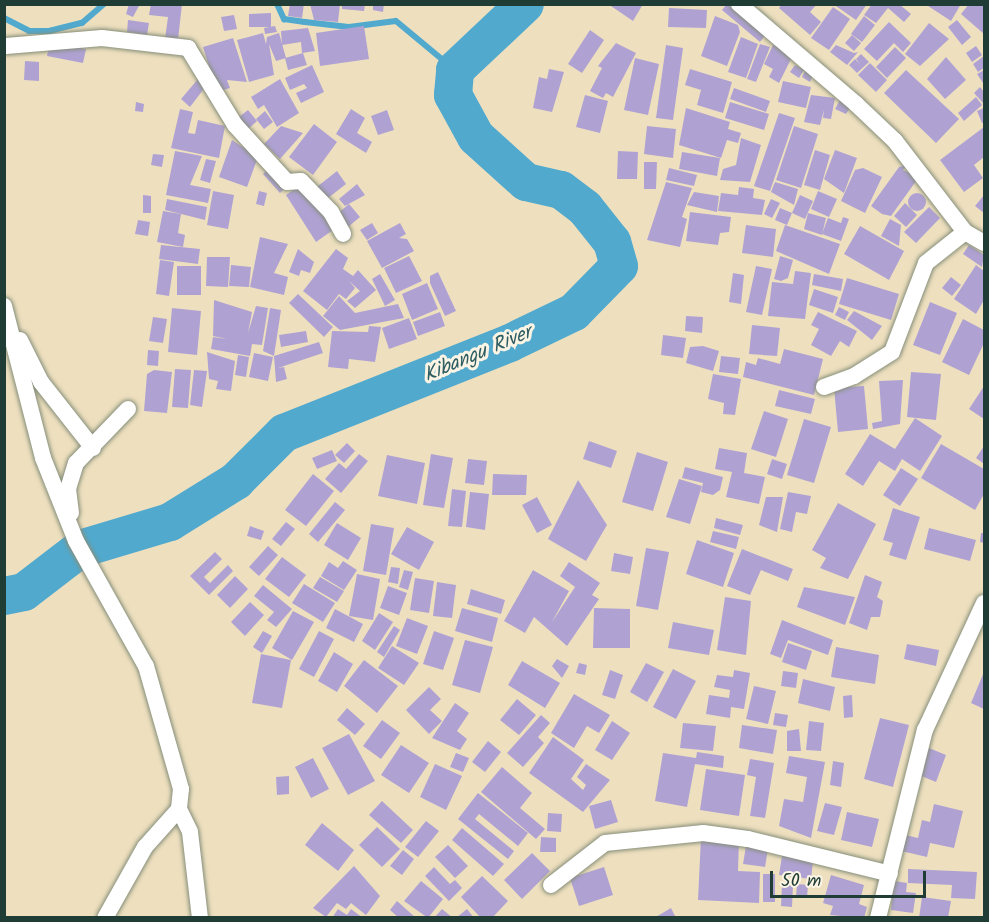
<!DOCTYPE html>
<style>
body{margin:0}
#map{position:relative;width:989px;height:922px;overflow:hidden;background:#eee0bf;font-family:Kalam,sans-serif}
div>[style]{position:absolute}
.stream>*{height:6px;margin:-3px;padding:0 3px;transform-origin:3px;border-radius:3px;background:#51a9ce}
.river>*{height:38px;margin:-19px;padding:0 19px;transform-origin:19px;border-radius:19px;background:#51a9ce}
.building>*{inset:0;background:#afa2d3}
.round{border-radius:50%}
.roads{filter:drop-shadow(0 0 2px #868e7a) drop-shadow(0 0 2px #868e7a)}
.minor>*{height:16px;margin:-8px;padding:0 8px;transform-origin:8px;border-radius:8px;background:#fff}
span{translate:-50% -50%;white-space:nowrap;text-align:center;line-height:1.15;-webkit-text-stroke:6px #fcf5e5;paint-order:stroke}
.water-label{font-size:20px;color:#2e5d62;font-style:italic}
.frame{position:absolute;inset:0;border:6px solid #1f3d34;pointer-events:none}
.scale{position:absolute;left:770px;top:871px;width:156px;height:27px;box-sizing:border-box;border:3px solid #1f3d34;border-top:0;padding-left:8px;font-size:18px;line-height:21px;white-space:nowrap;color:#1f3d34;-webkit-text-stroke:4px #fcf5e5;paint-order:stroke}
</style>
<div id="map">
<div class="stream">
<i style="left:277px;top:4px;width:17px;rotate:65deg"></i>
<i style="left:284px;top:19px;width:21px;rotate:8deg"></i>
<i style="left:305px;top:22px;width:44px;rotate:6.5deg"></i>
<i style="left:349px;top:27px;width:47px;rotate:-7.3deg"></i>
<i style="left:396px;top:21px;width:77px;rotate:39.7deg"></i>
<i style="left:4px;top:18px;width:28px;rotate:27deg"></i>
<i style="left:29px;top:31px;width:20px"></i>
<i style="left:49px;top:31px;width:34px;rotate:-14deg"></i>
<i style="left:82px;top:23px;width:29px;rotate:-41deg"></i>
</div>
<div class="river">
<i style="left:4px;top:596px;width:20px;rotate:-11deg"></i>
<i style="left:24px;top:592px;width:71px;rotate:-37.5deg"></i>
<i style="left:80px;top:549px;width:94px;rotate:-16.7deg"></i>
<i style="left:170px;top:522px;width:78px;rotate:-31.8deg"></i>
<i style="left:236px;top:481px;width:68px;rotate:-45deg"></i>
<i style="left:284px;top:433px;width:243px;rotate:-21.7deg"></i>
<i style="left:510px;top:343px;width:71px;rotate:-25.8deg"></i>
<i style="left:574px;top:312px;width:64px;rotate:-45.6deg"></i>
<i style="left:619px;top:266px;width:25px;rotate:-106deg"></i>
<i style="left:612px;top:242px;width:43px;rotate:-128.5deg"></i>
<i style="left:585px;top:208px;width:30px;rotate:-143deg"></i>
<i style="left:561px;top:190px;width:36px;rotate:-167deg"></i>
<i style="left:526px;top:182px;width:67px;rotate:-138deg"></i>
<i style="left:476px;top:137px;width:48px;rotate:-118.7deg"></i>
<i style="left:453px;top:95px;width:25px;rotate:-85deg"></i>
<i style="left:455px;top:70px;width:96px;rotate:-43.3deg"></i>
</div>
<div class="building">
<i style="clip-path:polygon(129px 4px,140px 4px,133px 17px,126px 14px)"></i>
<i style="clip-path:polygon(151px 4px,182px 4px,178px 40px,165px 39px,168px 17px,149px 15px)"></i>
<i style="clip-path:polygon(290px 4px,304px 4px,302px 18px,288px 16px)"></i>
<i style="clip-path:polygon(310px 4px,340px 4px,338px 22px,314px 20px)"></i>
<i style="clip-path:polygon(342px 4px,365px 4px,364px 11px,342px 9px)"></i>
<i style="clip-path:polygon(373px 4px,384px 4px,383px 12px,373px 10px)"></i>
<i style="clip-path:polygon(608px 4px,643px 4px,633px 21px)"></i>
<i style="clip-path:polygon(727px 4px,766px 34px,760px 42px,722px 10px)"></i>
<i style="clip-path:polygon(782px 4px,817px 4px,810px 12px,821px 22px,810px 35px,779px 8px)"></i>
<i style="clip-path:polygon(833px 4px,867px 4px,856px 20px)"></i>
<i style="clip-path:polygon(872px 4px,899px 4px,911px 14px,904px 22px,888px 8px,876px 23px,864px 15px)"></i>
<i style="clip-path:polygon(925px 4px,961px 4px,951px 21px)"></i>
<i style="clip-path:polygon(969px 4px,984px 4px,984px 34px,961px 14px)"></i>
<i style="clip-path:polygon(833px 7px,850px 19px,829px 50px,811px 38px)"></i>
<i style="clip-path:polygon(669px 8px,707px 10px,706px 28px,668px 27px)"></i>
<i style="clip-path:polygon(271px 13px,271px 27px,249px 27px,249px 14px)"></i>
<i style="clip-path:polygon(234px 15px,237px 29px,224px 31px,221px 17px)"></i>
<i style="clip-path:polygon(715px 16px,738px 25px,740px 32px,727px 66px,701px 56px)"></i>
<i style="clip-path:polygon(864px 16px,875px 25px,862px 42px,851px 34px)"></i>
<i style="clip-path:polygon(128px 20px,149px 23px,147px 35px,127px 32px)"></i>
<i style="clip-path:polygon(957px 20px,971px 37px,962px 45px,948px 27px)"></i>
<i style="clip-path:polygon(889px 22px,911px 43px,903px 52px,894px 43px,877px 61px,864px 49px)"></i>
<i style="clip-path:polygon(929px 23px,949px 39px,920px 66px,905px 54px)"></i>
<i style="clip-path:polygon(275px 26px,277px 32px,265px 34px,264px 28px)"></i>
<i style="clip-path:polygon(364px 26px,369px 59px,320px 66px,316px 33px)"></i>
<i style="clip-path:polygon(308px 28px,315px 51px,302px 53px,301px 42px,282px 45px,281px 31px)"></i>
<i style="clip-path:polygon(590px 30px,604px 40px,582px 73px,568px 64px)"></i>
<i style="clip-path:polygon(263px 33px,266px 44px,267px 37px,279px 33px,286px 58px,276px 61px,269px 44px,274px 75px,249px 82px,237px 40px)"></i>
<i style="clip-path:polygon(852px 35px,861px 43px,854px 51px,845px 43px)"></i>
<i style="clip-path:polygon(741px 37px,758px 44px,746px 78px,728px 72px)"></i>
<i style="clip-path:polygon(233px 38px,247px 82px,227px 80px,230px 88px,217px 92px,203px 47px)"></i>
<i style="clip-path:polygon(50px 42px,86px 49px,83px 63px,47px 56px)"></i>
<i style="clip-path:polygon(616px 43px,636px 53px,613px 97px,606px 93px,603px 98px,590px 91px,602px 68px,598px 66px)"></i>
<i style="clip-path:polygon(760px 44px,770px 47px,756px 82px,747px 79px)"></i>
<i style="clip-path:polygon(666px 45px,683px 48px,673px 120px,656px 118px)"></i>
<i style="clip-path:polygon(773px 45px,793px 55px,779px 83px,769px 77px,773px 69px,764px 64px)"></i>
<i style="clip-path:polygon(836px 45px,854px 53px,858px 52px,847px 65px,830px 52px)"></i>
<i style="clip-path:polygon(976px 46px,982px 55px,972px 62px,966px 53px)"></i>
<i style="clip-path:polygon(895px 47px,906px 58px,887px 78px,876px 67px)"></i>
<i style="clip-path:polygon(303px 53px,307px 65px,288px 70px,285px 58px)"></i>
<i style="clip-path:polygon(861px 54px,869px 62px,857px 73px,849px 65px,855px 59px,860px 64px,856px 59px)"></i>
<i style="clip-path:polygon(984px 56px,984px 68px,978px 72px,973px 64px)"></i>
<i style="clip-path:polygon(946px 57px,966px 80px,945px 99px,927px 79px)"></i>
<i style="clip-path:polygon(635px 58px,659px 64px,648px 115px,624px 110px)"></i>
<i style="clip-path:polygon(25px 61px,39px 62px,39px 81px,24px 80px)"></i>
<i style="clip-path:polygon(870px 63px,887px 80px,876px 92px,858px 75px)"></i>
<i style="clip-path:polygon(312px 65px,324px 92px,301px 103px,296px 93px,307px 88px,304px 84px,290px 90px,285px 78px)"></i>
<i style="clip-path:polygon(795px 65px,804px 70px,799px 78px,790px 72px)"></i>
<i style="clip-path:polygon(549px 69px,564px 72px,552px 112px,533px 108px,539px 77px,547px 79px)"></i>
<i style="clip-path:polygon(690px 69px,732px 82px,723px 113px,697px 105px,701px 90px,685px 85px)"></i>
<i style="clip-path:polygon(806px 69px,814px 73px,810px 82px,802px 77px)"></i>
<i style="clip-path:polygon(906px 70px,959px 119px,936px 143px,884px 93px)"></i>
<i style="clip-path:polygon(984px 70px,984px 82px,983px 83px,977px 74px)"></i>
<i style="clip-path:polygon(198px 79px,206px 86px,190px 107px,181px 99px)"></i>
<i style="clip-path:polygon(280px 79px,299px 113px,277px 127px,264px 105px,258px 109px,251px 97px)"></i>
<i style="clip-path:polygon(783px 81px,811px 87px,806px 108px,778px 102px)"></i>
<i style="clip-path:polygon(980px 87px,984px 92px,983px 103px,974px 93px)"></i>
<i style="clip-path:polygon(734px 88px,770px 101px,766px 112px,730px 99px)"></i>
<i style="clip-path:polygon(585px 95px,608px 101px,600px 133px,576px 127px)"></i>
<i style="clip-path:polygon(811px 95px,835px 98px,831px 119px,823px 118px,824px 110px,820px 125px,804px 122px)"></i>
<i style="clip-path:polygon(976px 97px,982px 105px,964px 121px,958px 113px)"></i>
<i style="clip-path:polygon(840px 100px,851px 106px,846px 114px,835px 109px)"></i>
<i style="clip-path:polygon(136px 102px,144px 104px,143px 112px,135px 111px)"></i>
<i style="clip-path:polygon(730px 102px,769px 114px,764px 130px,725px 118px)"></i>
<i style="clip-path:polygon(686px 108px,730px 122px,728px 129px,741px 133px,738px 143px,727px 140px,721px 158px,679px 145px)"></i>
<i style="clip-path:polygon(984px 108px,984px 122px,982px 123px,977px 111px)"></i>
<i style="clip-path:polygon(180px 109px,193px 112px,188px 133px,195px 134px,198px 120px,225px 126px,219px 158px,171px 148px)"></i>
<i style="clip-path:polygon(351px 109px,365px 118px,357px 133px,372px 142px,366px 153px,336px 134px)"></i>
<i style="clip-path:polygon(248px 110px,257px 121px,248px 129px,239px 117px)"></i>
<i style="clip-path:polygon(387px 110px,394px 130px,378px 135px,371px 116px)"></i>
<i style="clip-path:polygon(265px 111px,273px 122px,264px 129px,256px 119px)"></i>
<i style="clip-path:polygon(779px 113px,795px 118px,770px 191px,754px 186px)"></i>
<i style="clip-path:polygon(314px 124px,337px 142px,313px 175px,289px 157px)"></i>
<i style="clip-path:polygon(281px 126px,303px 133px,280px 159px,264px 144px)"></i>
<i style="clip-path:polygon(647px 126px,676px 129px,673px 158px,644px 154px)"></i>
<i style="clip-path:polygon(794px 126px,818px 134px,801px 188px,776px 180px)"></i>
<i style="clip-path:polygon(984px 127px,984px 157px,974px 165px,983px 178px,964px 192px,940px 160px)"></i>
<i style="clip-path:polygon(741px 138px,761px 145px,750px 182px,720px 180px,723px 169px,736px 165px)"></i>
<i style="clip-path:polygon(232px 140px,258px 157px,247px 187px,219px 177px)"></i>
<i style="clip-path:polygon(815px 150px,830px 155px,820px 190px,804px 185px)"></i>
<i style="clip-path:polygon(835px 150px,857px 158px,844px 193px,824px 179px)"></i>
<i style="clip-path:polygon(175px 151px,202px 156px,190px 185px,211px 189px,208px 203px,166px 195px)"></i>
<i style="clip-path:polygon(618px 151px,638px 152px,637px 179px,617px 179px)"></i>
<i style="clip-path:polygon(682px 152px,720px 158px,717px 176px,679px 169px)"></i>
<i style="clip-path:polygon(153px 154px,164px 155px,162px 167px,151px 165px)"></i>
<i style="clip-path:polygon(206px 159px,216px 161px,210px 183px,200px 180px)"></i>
<i style="clip-path:polygon(644px 162px,657px 162px,656px 189px,644px 189px)"></i>
<i style="clip-path:polygon(907px 165px,903px 170px,919px 177px,891px 216px,882px 214px,871px 206px,899px 167px)"></i>
<i style="clip-path:polygon(669px 168px,697px 175px,694px 186px,666px 180px)"></i>
<i style="clip-path:polygon(863px 168px,882px 177px,865px 213px,841px 201px,855px 170px)"></i>
<i style="clip-path:polygon(267px 170px,285px 188px,280px 193px,263px 174px)"></i>
<i style="clip-path:polygon(337px 171px,346px 184px,323px 202px,313px 190px)"></i>
<i style="clip-path:polygon(666px 182px,692px 188px,682px 217px,687px 219px,680px 247px,647px 240px)"></i>
<i style="clip-path:polygon(775px 182px,798px 189px,794px 205px,771px 192px)"></i>
<i style="clip-path:polygon(302px 184px,333px 230px,316px 242px,286px 195px)"></i>
<i style="clip-path:polygon(357px 184px,365px 195px,345px 206px,339px 199px)"></i>
<i style="clip-path:polygon(739px 187px,754px 189px,753px 198px,765px 200px,762px 215px,718px 211px,721px 193px,738px 195px)"></i>
<i style="clip-path:polygon(213px 191px,234px 195px,228px 229px,207px 225px)"></i>
<i style="clip-path:polygon(259px 191px,267px 193px,264px 206px,256px 204px)"></i>
<i style="clip-path:polygon(818px 191px,837px 199px,829px 217px,811px 209px)"></i>
<i style="clip-path:polygon(694px 192px,719px 196px,717px 212px,687px 205px)"></i>
<i class="round" style="left:908px;top:193px;width:18px;height:18px"></i>
<i style="clip-path:polygon(143px 195px,151px 196px,151px 213px,143px 213px)"></i>
<i style="clip-path:polygon(800px 195px,813px 201px,805px 219px,792px 213px)"></i>
<i style="clip-path:polygon(984px 195px,984px 213px,975px 206px)"></i>
<i style="clip-path:polygon(167px 199px,207px 207px,205px 220px,165px 210px)"></i>
<i style="clip-path:polygon(771px 199px,780px 203px,772px 218px,764px 214px)"></i>
<i style="clip-path:polygon(905px 203px,917px 215px,906px 227px,894px 216px)"></i>
<i style="clip-path:polygon(349px 204px,360px 217px,348px 227px,337px 214px)"></i>
<i style="clip-path:polygon(929px 207px,940px 218px,916px 243px,904px 232px)"></i>
<i style="clip-path:polygon(780px 208px,792px 213px,787px 225px,775px 220px)"></i>
<i style="clip-path:polygon(163px 211px,181px 214px,178px 233px,185px 235px,183px 247px,157px 242px)"></i>
<i style="clip-path:polygon(690px 212px,731px 217px,729px 232px,720px 233px,718px 245px,686px 241px)"></i>
<i style="clip-path:polygon(808px 213px,826px 218px,822px 235px,804px 229px)"></i>
<i style="clip-path:polygon(843px 217px,849px 219px,841px 241px,822px 234px,828px 218px,841px 223px)"></i>
<i style="clip-path:polygon(890px 219px,901px 225px,899px 246px,881px 236px)"></i>
<i style="clip-path:polygon(138px 220px,150px 222px,148px 236px,135px 234px)"></i>
<i style="clip-path:polygon(372px 223px,378px 233px,367px 240px,360px 230px)"></i>
<i style="clip-path:polygon(400px 223px,406px 234px,399px 238px,407px 239px,414px 251px,382px 268px,367px 241px)"></i>
<i style="clip-path:polygon(746px 225px,776px 229px,773px 257px,742px 253px)"></i>
<i style="clip-path:polygon(785px 225px,840px 244px,829px 274px,776px 251px)"></i>
<i style="clip-path:polygon(860px 226px,904px 251px,889px 280px,844px 254px)"></i>
<i style="clip-path:polygon(260px 237px,288px 244px,274px 273px,288px 277px,284px 295px,250px 287px)"></i>
<i style="clip-path:polygon(161px 245px,200px 249px,198px 264px,159px 259px)"></i>
<i style="clip-path:polygon(969px 245px,984px 255px,982px 267px,963px 254px)"></i>
<i style="clip-path:polygon(298px 249px,314px 262px,310px 273px,301px 270px,299px 276px,289px 272px)"></i>
<i style="clip-path:polygon(336px 249px,348px 258px,343px 269px,353px 276px,358px 270px,376px 290px,355px 308px,347px 301px,360px 291px,349px 281px,355px 288px,346px 299px,339px 294px,327px 310px,303px 291px)"></i>
<i style="clip-path:polygon(409px 256px,422px 281px,396px 293px,384px 268px)"></i>
<i style="clip-path:polygon(780px 256px,793px 260px,788px 278px,781px 281px,774px 279px)"></i>
<i style="clip-path:polygon(207px 257px,230px 257px,228px 287px,206px 286px)"></i>
<i style="clip-path:polygon(160px 260px,174px 262px,169px 296px,156px 294px)"></i>
<i style="clip-path:polygon(231px 265px,251px 267px,249px 287px,229px 286px)"></i>
<i style="clip-path:polygon(976px 265px,984px 271px,984px 300px,976px 314px,954px 299px)"></i>
<i style="clip-path:polygon(177px 266px,201px 266px,201px 295px,177px 295px)"></i>
<i style="clip-path:polygon(756px 266px,772px 269px,762px 315px,746px 312px)"></i>
<i style="clip-path:polygon(795px 271px,811px 273px,805px 319px,768px 316px,772px 282px,793px 284px)"></i>
<i style="clip-path:polygon(438px 272px,456px 311px,445px 316px,430px 283px,430px 276px)"></i>
<i style="clip-path:polygon(733px 273px,744px 275px,741px 304px,729px 302px)"></i>
<i style="clip-path:polygon(380px 274px,395px 300px,385px 306px,372px 279px)"></i>
<i style="clip-path:polygon(814px 274px,843px 279px,841px 291px,812px 285px)"></i>
<i style="clip-path:polygon(951px 277px,961px 285px,952px 296px,942px 288px)"></i>
<i style="clip-path:polygon(847px 278px,899px 294px,891px 320px,839px 304px)"></i>
<i style="clip-path:polygon(427px 283px,438px 309px,412px 320px,402px 294px)"></i>
<i style="clip-path:polygon(814px 289px,838px 297px,833px 313px,809px 305px)"></i>
<i style="clip-path:polygon(298px 294px,333px 327px,324px 337px,289px 303px)"></i>
<i style="clip-path:polygon(339px 296px,355px 313px,398px 304px,404px 318px,340px 330px,323px 316px)"></i>
<i style="clip-path:polygon(214px 300px,252px 312px,248px 333px,256px 306px,268px 308px,262px 345px,252px 344px,250px 356px,211px 349px,213px 337px,227px 339px,213px 336px)"></i>
<i style="clip-path:polygon(930px 302px,957px 313px,940px 355px,913px 345px)"></i>
<i style="clip-path:polygon(839px 307px,849px 312px,845px 320px,835px 315px)"></i>
<i style="clip-path:polygon(172px 308px,201px 311px,197px 355px,168px 352px)"></i>
<i style="clip-path:polygon(270px 308px,281px 310px,274px 356px,263px 351px)"></i>
<i style="clip-path:polygon(854px 311px,882px 326px,872px 340px,847px 320px)"></i>
<i style="clip-path:polygon(440px 312px,445px 326px,418px 336px,413px 322px)"></i>
<i style="clip-path:polygon(818px 312px,857px 331px,849px 347px,840px 341px,831px 356px,811px 345px,819px 329px,811px 325px)"></i>
<i style="clip-path:polygon(686px 316px,703px 317px,702px 333px,685px 331px)"></i>
<i style="clip-path:polygon(153px 317px,167px 319px,163px 343px,149px 341px)"></i>
<i style="clip-path:polygon(409px 318px,417px 339px,389px 349px,382px 328px)"></i>
<i style="clip-path:polygon(963px 319px,984px 330px,984px 343px,969px 375px,942px 362px)"></i>
<i style="clip-path:polygon(752px 325px,780px 328px,777px 356px,749px 354px)"></i>
<i style="clip-path:polygon(369px 326px,381px 327px,375px 362px,349px 359px,348px 369px,328px 367px,332px 331px,368px 332px)"></i>
<i style="clip-path:polygon(306px 331px,308px 342px,281px 347px,279px 335px)"></i>
<i style="clip-path:polygon(663px 335px,686px 338px,683px 358px,661px 355px)"></i>
<i style="clip-path:polygon(319px 342px,323px 353px,278px 368px,284px 367px,287px 379px,276px 382px,274px 356px)"></i>
<i style="clip-path:polygon(703px 346px,719px 351px,713px 371px,686px 363px,690px 347px)"></i>
<i style="clip-path:polygon(784px 349px,823px 359px,814px 395px,743px 377px,746px 362px,756px 365px,758px 358px,780px 364px)"></i>
<i style="clip-path:polygon(148px 350px,159px 351px,158px 366px,147px 365px)"></i>
<i style="clip-path:polygon(207px 352px,235px 361px,231px 391px,216px 389px,218px 381px,209px 379px)"></i>
<i style="clip-path:polygon(254px 353px,273px 357px,268px 381px,249px 377px)"></i>
<i style="clip-path:polygon(238px 355px,249px 357px,246px 377px,235px 375px)"></i>
<i style="clip-path:polygon(721px 356px,740px 358px,738px 374px,719px 372px)"></i>
<i style="clip-path:polygon(175px 369px,191px 370px,188px 408px,172px 407px)"></i>
<i style="clip-path:polygon(154px 370px,172px 372px,167px 413px,144px 411px,147px 374px)"></i>
<i style="clip-path:polygon(194px 370px,207px 371px,202px 407px,190px 405px)"></i>
<i style="clip-path:polygon(911px 372px,941px 374px,936px 420px,907px 417px)"></i>
<i style="clip-path:polygon(713px 374px,741px 379px,735px 415px,723px 414px,724px 403px,708px 399px)"></i>
<i style="clip-path:polygon(903px 380px,900px 424px,873px 429px,872px 423px,882px 421px,879px 381px)"></i>
<i style="clip-path:polygon(864px 386px,868px 429px,838px 432px,834px 388px)"></i>
<i style="clip-path:polygon(984px 386px,984px 419px,969px 409px)"></i>
<i style="clip-path:polygon(779px 390px,815px 399px,811px 414px,775px 406px)"></i>
<i style="clip-path:polygon(764px 411px,788px 419px,776px 457px,751px 449px)"></i>
<i style="clip-path:polygon(915px 418px,942px 436px,920px 471px,902px 459px,895px 471px,879px 461px,863px 486px,845px 474px,870px 434px,895px 449px)"></i>
<i style="clip-path:polygon(804px 419px,831px 427px,814px 483px,787px 475px)"></i>
<i style="clip-path:polygon(589px 441px,617px 451px,611px 468px,583px 459px)"></i>
<i style="clip-path:polygon(347px 443px,355px 451px,344px 463px,335px 455px)"></i>
<i style="clip-path:polygon(941px 444px,984px 469px,984px 494px,975px 510px,921px 478px)"></i>
<i style="clip-path:polygon(984px 446px,984px 464px,976px 458px)"></i>
<i style="clip-path:polygon(719px 448px,747px 453px,744px 473px,765px 477px,759px 504px,726px 497px,732px 472px,715px 469px)"></i>
<i style="clip-path:polygon(332px 450px,337px 461px,317px 469px,312px 458px)"></i>
<i style="clip-path:polygon(637px 452px,668px 462px,653px 511px,622px 502px)"></i>
<i style="clip-path:polygon(359px 454px,368px 461px,341px 493px,325px 479px,339px 463px,346px 469px)"></i>
<i style="clip-path:polygon(431px 454px,453px 458px,444px 508px,423px 505px)"></i>
<i style="clip-path:polygon(387px 455px,425px 463px,417px 504px,378px 496px)"></i>
<i style="clip-path:polygon(468px 459px,487px 461px,484px 485px,465px 483px)"></i>
<i style="clip-path:polygon(772px 459px,787px 464px,782px 479px,767px 474px)"></i>
<i style="clip-path:polygon(685px 467px,723px 477px,720px 490px,713px 495px,701px 492px,703px 483px,682px 478px)"></i>
<i style="clip-path:polygon(901px 468px,918px 479px,900px 506px,883px 495px)"></i>
<i style="clip-path:polygon(313px 474px,334px 491px,306px 526px,285px 510px)"></i>
<i style="clip-path:polygon(493px 474px,527px 475px,526px 495px,492px 495px)"></i>
<i style="clip-path:polygon(679px 479px,702px 486px,690px 524px,666px 517px)"></i>
<i style="clip-path:polygon(578px 480px,607px 525px,586px 561px,548px 539px)"></i>
<i style="clip-path:polygon(452px 489px,466px 491px,462px 527px,448px 526px)"></i>
<i style="clip-path:polygon(470px 492px,489px 494px,485px 530px,466px 527px)"></i>
<i style="clip-path:polygon(788px 492px,811px 496px,807px 514px,796px 512px,792px 532px,780px 529px)"></i>
<i style="clip-path:polygon(537px 497px,552px 525px,537px 533px,522px 505px)"></i>
<i style="clip-path:polygon(766px 497px,783px 497px,777px 532px,759px 525px)"></i>
<i style="clip-path:polygon(335px 502px,345px 510px,318px 542px,309px 534px)"></i>
<i style="clip-path:polygon(838px 503px,876px 524px,848px 579px,820px 568px,826px 558px,812px 550px)"></i>
<i style="clip-path:polygon(893px 508px,920px 517px,906px 560px,889px 555px,893px 543px,883px 540px)"></i>
<i style="clip-path:polygon(716px 518px,743px 525px,740px 535px,714px 528px)"></i>
<i style="clip-path:polygon(286px 522px,295px 529px,281px 546px,272px 539px)"></i>
<i style="clip-path:polygon(337px 523px,361px 538px,348px 560px,324px 545px)"></i>
<i style="clip-path:polygon(371px 524px,394px 528px,386px 575px,363px 571px)"></i>
<i style="clip-path:polygon(250px 526px,264px 531px,261px 540px,247px 536px)"></i>
<i style="clip-path:polygon(407px 527px,434px 542px,419px 570px,391px 554px)"></i>
<i style="clip-path:polygon(929px 528px,976px 540px,970px 561px,924px 549px)"></i>
<i style="clip-path:polygon(713px 531px,739px 537px,736px 549px,710px 542px)"></i>
<i style="clip-path:polygon(981px 533px,984px 533px,984px 543px,980px 542px)"></i>
<i style="clip-path:polygon(697px 540px,734px 553px,723px 587px,686px 574px)"></i>
<i style="clip-path:polygon(268px 546px,278px 555px,259px 576px,249px 567px)"></i>
<i style="clip-path:polygon(646px 548px,669px 552px,658px 610px,636px 606px)"></i>
<i style="clip-path:polygon(742px 549px,793px 569px,788px 581px,761px 570px,750px 595px,727px 586px)"></i>
<i style="clip-path:polygon(215px 552px,222px 559px,204px 577px,210px 583px,228px 565px,233px 571px,209px 595px,190px 576px)"></i>
<i style="clip-path:polygon(614px 553px,633px 557px,630px 574px,611px 571px)"></i>
<i style="clip-path:polygon(282px 557px,306px 575px,289px 597px,265px 579px)"></i>
<i style="clip-path:polygon(343px 561px,357px 570px,344px 590px,321px 576px,329px 562px,338px 568px)"></i>
<i style="clip-path:polygon(569px 562px,600px 583px,592px 595px,599px 599px,567px 646px,534px 617px,525px 633px,504px 621px,533px 570px,569px 591px,552px 622px,575px 587px,560px 576px)"></i>
<i style="clip-path:polygon(391px 567px,400px 568px,398px 584px,388px 582px)"></i>
<i style="clip-path:polygon(404px 570px,413px 572px,408px 590px,399px 587px)"></i>
<i style="clip-path:polygon(357px 574px,380px 579px,373px 620px,349px 616px)"></i>
<i style="clip-path:polygon(865px 575px,882px 582px,877px 597px,883px 601px,880px 617px,871px 617px,867px 630px,849px 623px)"></i>
<i style="clip-path:polygon(235px 576px,248px 589px,230px 608px,217px 595px)"></i>
<i style="clip-path:polygon(320px 577px,344px 591px,337px 602px,313px 588px)"></i>
<i style="clip-path:polygon(415px 578px,434px 581px,429px 613px,410px 610px)"></i>
<i style="clip-path:polygon(437px 582px,456px 585px,452px 618px,433px 616px)"></i>
<i style="clip-path:polygon(304px 584px,335px 603px,323px 622px,292px 603px)"></i>
<i style="clip-path:polygon(263px 585px,292px 609px,276px 627px,267px 620px,274px 612px,254px 596px)"></i>
<i style="clip-path:polygon(388px 586px,407px 593px,399px 615px,380px 608px)"></i>
<i style="clip-path:polygon(804px 587px,855px 597px,845px 625px,797px 607px)"></i>
<i style="clip-path:polygon(471px 589px,505px 600px,501px 614px,467px 604px)"></i>
<i style="clip-path:polygon(725px 597px,751px 601px,746px 655px,717px 650px)"></i>
<i style="clip-path:polygon(250px 602px,264px 615px,245px 636px,231px 622px)"></i>
<i style="clip-path:polygon(462px 608px,498px 618px,492px 642px,455px 631px)"></i>
<i style="clip-path:polygon(594px 608px,630px 609px,630px 648px,593px 648px)"></i>
<i style="clip-path:polygon(335px 609px,363px 624px,354px 642px,326px 628px)"></i>
<i style="clip-path:polygon(293px 611px,314px 622px,292px 660px,272px 648px)"></i>
<i style="clip-path:polygon(379px 613px,393px 622px,375px 650px,362px 641px)"></i>
<i style="clip-path:polygon(407px 618px,428px 626px,417px 654px,396px 646px)"></i>
<i style="clip-path:polygon(782px 620px,833px 640px,828px 655px,788px 640px,781px 658px,770px 654px)"></i>
<i style="clip-path:polygon(673px 622px,714px 630px,709px 655px,668px 648px)"></i>
<i style="clip-path:polygon(394px 626px,400px 630px,384px 657px,377px 652px)"></i>
<i style="clip-path:polygon(263px 631px,272px 636px,262px 653px,253px 647px)"></i>
<i style="clip-path:polygon(319px 631px,334px 639px,314px 677px,299px 669px)"></i>
<i style="clip-path:polygon(434px 631px,454px 638px,443px 670px,423px 664px)"></i>
<i style="clip-path:polygon(465px 640px,493px 647px,480px 693px,452px 685px)"></i>
<i style="clip-path:polygon(788px 643px,812px 651px,806px 670px,782px 662px)"></i>
<i style="clip-path:polygon(907px 644px,939px 650px,936px 666px,904px 659px)"></i>
<i style="clip-path:polygon(392px 646px,419px 663px,404px 685px,378px 668px)"></i>
<i style="clip-path:polygon(836px 647px,879px 655px,875px 684px,831px 677px)"></i>
<i style="clip-path:polygon(334px 652px,353px 664px,337px 692px,318px 681px)"></i>
<i style="clip-path:polygon(261px 654px,291px 660px,282px 708px,252px 703px)"></i>
<i style="clip-path:polygon(557px 659px,569px 666px,562px 678px,552px 666px)"></i>
<i style="clip-path:polygon(364px 660px,398px 686px,377px 713px,344px 686px)"></i>
<i style="clip-path:polygon(522px 661px,560px 683px,545px 708px,508px 685px)"></i>
<i style="clip-path:polygon(579px 663px,587px 665px,585px 675px,576px 673px)"></i>
<i style="clip-path:polygon(646px 663px,664px 672px,647px 702px,630px 692px)"></i>
<i style="clip-path:polygon(673px 669px,696px 681px,676px 719px,653px 707px)"></i>
<i style="clip-path:polygon(610px 670px,623px 675px,615px 699px,602px 695px)"></i>
<i style="clip-path:polygon(734px 670px,750px 673px,744px 709px,731px 707px,730px 718px,706px 714px,709px 695px,729px 698px,730px 690px,714px 687px,717px 675px,733px 677px)"></i>
<i style="clip-path:polygon(783px 671px,798px 673px,796px 688px,781px 686px)"></i>
<i style="clip-path:polygon(984px 672px,984px 709px,971px 703px)"></i>
<i style="clip-path:polygon(803px 679px,835px 687px,830px 711px,798px 703px)"></i>
<i style="clip-path:polygon(754px 686px,776px 691px,768px 724px,746px 719px)"></i>
<i style="clip-path:polygon(429px 687px,441px 699px,430px 710px,442px 721px,429px 734px,406px 710px)"></i>
<i style="clip-path:polygon(574px 694px,610px 715px,599px 733px,587px 726px,574px 748px,551px 733px)"></i>
<i style="clip-path:polygon(852px 695px,853px 717px,844px 718px,843px 696px)"></i>
<i style="clip-path:polygon(517px 699px,536px 715px,519px 735px,500px 720px)"></i>
<i style="clip-path:polygon(455px 703px,469px 713px,457px 731px,467px 739px,460px 750px,432px 738px)"></i>
<i style="clip-path:polygon(347px 708px,365px 724px,355px 735px,337px 720px)"></i>
<i style="clip-path:polygon(775px 713px,788px 715px,786px 727px,773px 725px)"></i>
<i style="clip-path:polygon(541px 715px,550px 723px,538px 737px,544px 743px,523px 767px,507px 753px)"></i>
<i style="clip-path:polygon(880px 718px,909px 725px,893px 787px,864px 779px)"></i>
<i style="clip-path:polygon(382px 720px,400px 733px,381px 759px,363px 746px)"></i>
<i style="clip-path:polygon(612px 721px,630px 733px,612px 760px,595px 750px)"></i>
<i style="clip-path:polygon(809px 721px,824px 723px,821px 751px,806px 750px)"></i>
<i style="clip-path:polygon(683px 723px,716px 726px,713px 751px,680px 748px)"></i>
<i style="clip-path:polygon(742px 725px,777px 730px,773px 754px,739px 748px)"></i>
<i style="clip-path:polygon(799px 729px,801px 751px,787px 751px,787px 731px)"></i>
<i style="clip-path:polygon(349px 734px,375px 781px,348px 795px,322px 748px)"></i>
<i style="clip-path:polygon(553px 737px,584px 760px,571px 779px,583px 790px,586px 785px,577px 777px,586px 764px,610px 780px,583px 812px,529px 773px)"></i>
<i style="clip-path:polygon(488px 741px,501px 752px,485px 772px,472px 762px)"></i>
<i style="clip-path:polygon(401px 745px,429px 763px,409px 793px,381px 775px)"></i>
<i style="clip-path:polygon(929px 748px,946px 755px,936px 782px,919px 775px)"></i>
<i style="clip-path:polygon(697px 752px,724px 756px,723px 768px,695px 764px,687px 807px,655px 801px,663px 753px,696px 758px)"></i>
<i style="clip-path:polygon(456px 753px,469px 758px,463px 772px,450px 767px)"></i>
<i style="clip-path:polygon(789px 756px,825px 762px,811px 838px,779px 826px,784px 799px,803px 802px,807px 777px,786px 773px)"></i>
<i style="clip-path:polygon(313px 758px,329px 789px,311px 798px,295px 767px)"></i>
<i style="clip-path:polygon(750px 759px,774px 763px,765px 818px,750px 816px,756px 777px,747px 775px)"></i>
<i style="clip-path:polygon(833px 761px,844px 763px,841px 787px,830px 785px)"></i>
<i style="clip-path:polygon(435px 764px,462px 776px,446px 810px,420px 797px)"></i>
<i style="clip-path:polygon(502px 767px,532px 793px,520px 808px,545px 829px,536px 839px,481px 792px)"></i>
<i style="clip-path:polygon(706px 769px,745px 775px,739px 816px,700px 810px)"></i>
<i style="clip-path:polygon(289px 776px,289px 794px,277px 795px,276px 777px)"></i>
<i style="clip-path:polygon(478px 793px,528px 833px,518px 846px,479px 814px,475px 819px,514px 851px,508px 859px,458px 819px)"></i>
<i style="clip-path:polygon(611px 800px,618px 822px,595px 829px,589px 806px)"></i>
<i style="clip-path:polygon(382px 801px,413px 830px,401px 843px,369px 815px)"></i>
<i style="clip-path:polygon(825px 803px,842px 807px,834px 835px,817px 831px)"></i>
<i style="clip-path:polygon(934px 804px,963px 811px,954px 848px,930px 843px,927px 857px,897px 850px,901px 834px,918px 838px,922px 820px,930px 822px)"></i>
<i style="clip-path:polygon(847px 812px,879px 819px,872px 847px,841px 840px)"></i>
<i style="clip-path:polygon(548px 813px,562px 814px,561px 832px,547px 831px)"></i>
<i style="clip-path:polygon(426px 821px,439px 831px,418px 857px,405px 847px)"></i>
<i style="clip-path:polygon(322px 823px,354px 850px,338px 871px,305px 845px)"></i>
<i style="clip-path:polygon(377px 827px,400px 849px,382px 867px,359px 845px)"></i>
<i style="clip-path:polygon(462px 828px,504px 864px,493px 876px,452px 840px)"></i>
<i style="clip-path:polygon(541px 837px,556px 838px,556px 852px,540px 852px)"></i>
<i style="clip-path:polygon(701px 837px,739px 839px,738px 871px,760px 872px,759px 903px,698px 900px)"></i>
<i style="clip-path:polygon(448px 845px,468px 866px,455px 878px,435px 857px)"></i>
<i style="clip-path:polygon(746px 846px,768px 849px,765px 867px,743px 864px)"></i>
<i style="clip-path:polygon(403px 850px,414px 859px,402px 875px,390px 866px)"></i>
<i style="clip-path:polygon(532px 853px,550px 871px,522px 899px,504px 880px)"></i>
<i style="clip-path:polygon(782px 856px,813px 861px,811px 879px,779px 875px)"></i>
<i style="clip-path:polygon(354px 866px,380px 896px,366px 915px,351px 903px,346px 909px,337px 903px,326px 917px,313px 908px)"></i>
<i style="clip-path:polygon(434px 867px,450px 884px,455px 880px,462px 888px,449px 901px,425px 876px)"></i>
<i style="clip-path:polygon(604px 867px,613px 895px,579px 906px,570px 878px)"></i>
<i style="clip-path:polygon(908px 869px,977px 872px,975px 899px,951px 898px,952px 885px,908px 883px)"></i>
<i style="clip-path:polygon(763px 874px,775px 874px,775px 902px,763px 902px)"></i>
<i style="clip-path:polygon(831px 875px,864px 885px,859px 904px,867px 907px,864px 918px,830px 915px,833px 906px,823px 903px)"></i>
<i style="clip-path:polygon(482px 876px,508px 901px,492px 918px,481px 918px,461px 897px)"></i>
<i style="clip-path:polygon(421px 881px,443px 899px,428px 918px,404px 901px)"></i>
<i style="clip-path:polygon(894px 881px,907px 883px,906px 892px,916px 893px,913px 913px,891px 910px)"></i>
<i style="clip-path:polygon(797px 884px,808px 885px,807px 898px,796px 897px)"></i>
<i style="clip-path:polygon(782px 885px,793px 885px,792px 907px,781px 906px)"></i>
<i style="clip-path:polygon(922px 897px,951px 901px,948px 918px,919px 918px)"></i>
<i style="clip-path:polygon(397px 901px,416px 918px,399px 918px,390px 910px)"></i>
<i style="clip-path:polygon(671px 908px,676px 918px,654px 918px)"></i>
<i style="clip-path:polygon(338px 909px,347px 915px,351px 909px,363px 918px,332px 918px)"></i>
<i style="clip-path:polygon(442px 909px,453px 918px,434px 918px)"></i>
<i style="clip-path:polygon(467px 909px,474px 918px,456px 918px)"></i>
</div>
<div class="roads">
<div class="minor">
<i style="left:739px;top:4px;width:154px;rotate:40.5deg"></i>
<i style="left:856px;top:104px;width:54px;rotate:43.5deg"></i>
<i style="left:895px;top:141px;width:115px;rotate:52.4deg"></i>
<i style="left:965px;top:232px;width:22px;rotate:30deg"></i>
<i style="left:6px;top:46px;width:96px;rotate:-4.8deg"></i>
<i style="left:102px;top:38px;width:87px;rotate:6.6deg"></i>
<i style="left:188px;top:48px;width:90px;rotate:58.6deg"></i>
<i style="left:235px;top:125px;width:77px;rotate:47.6deg"></i>
<i style="left:287px;top:182px;width:14px;rotate:-4deg"></i>
<i style="left:301px;top:181px;width:43px;rotate:45.9deg"></i>
<i style="left:331px;top:212px;width:25px;rotate:61deg"></i>
<i style="left:4px;top:306px;width:157px;rotate:75.6deg"></i>
<i style="left:43px;top:458px;width:89px;rotate:68.3deg"></i>
<i style="left:76px;top:541px;width:143px;rotate:60.8deg"></i>
<i style="left:146px;top:666px;width:128px;rotate:74.1deg"></i>
<i style="left:181px;top:789px;width:20px;rotate:96deg"></i>
<i style="left:179px;top:809px;width:51px;rotate:131.8deg"></i>
<i style="left:145px;top:847px;width:81px;rotate:119.4deg"></i>
<i style="left:20px;top:340px;width:47px;rotate:63.4deg"></i>
<i style="left:41px;top:382px;width:84px;rotate:51.8deg"></i>
<i style="left:824px;top:387px;width:32px;rotate:-20deg"></i>
<i style="left:854px;top:376px;width:45px;rotate:-32.3deg"></i>
<i style="left:892px;top:352px;width:95px;rotate:-69.1deg"></i>
<i style="left:926px;top:263px;width:50px;rotate:-38.5deg"></i>
<i style="left:71px;top:513px;width:24px;rotate:-97deg"></i>
<i style="left:68px;top:489px;width:27px;rotate:-73deg"></i>
<i style="left:76px;top:463px;width:75px;rotate:-46.1deg"></i>
<i style="left:179px;top:809px;width:25px;rotate:64deg"></i>
<i style="left:190px;top:832px;width:87px;rotate:83.4deg"></i>
<i style="left:551px;top:885px;width:68px;rotate:-37.9deg"></i>
<i style="left:605px;top:843px;width:99px;rotate:-5.8deg"></i>
<i style="left:703px;top:833px;width:45px;rotate:7.6deg"></i>
<i style="left:748px;top:839px;width:146px;rotate:13.8deg"></i>
<i style="left:878px;top:918px;width:194px;rotate:-76deg"></i>
<i style="left:925px;top:730px;width:140px;rotate:-65.1deg"></i>
</div>
</div>
<div class="water-label">
<span style="left:478px;top:355px;rotate:-23deg">Kibangu River</span>
</div>
<div class="frame"></div>
<div class="scale">50 m</div>
</div>
